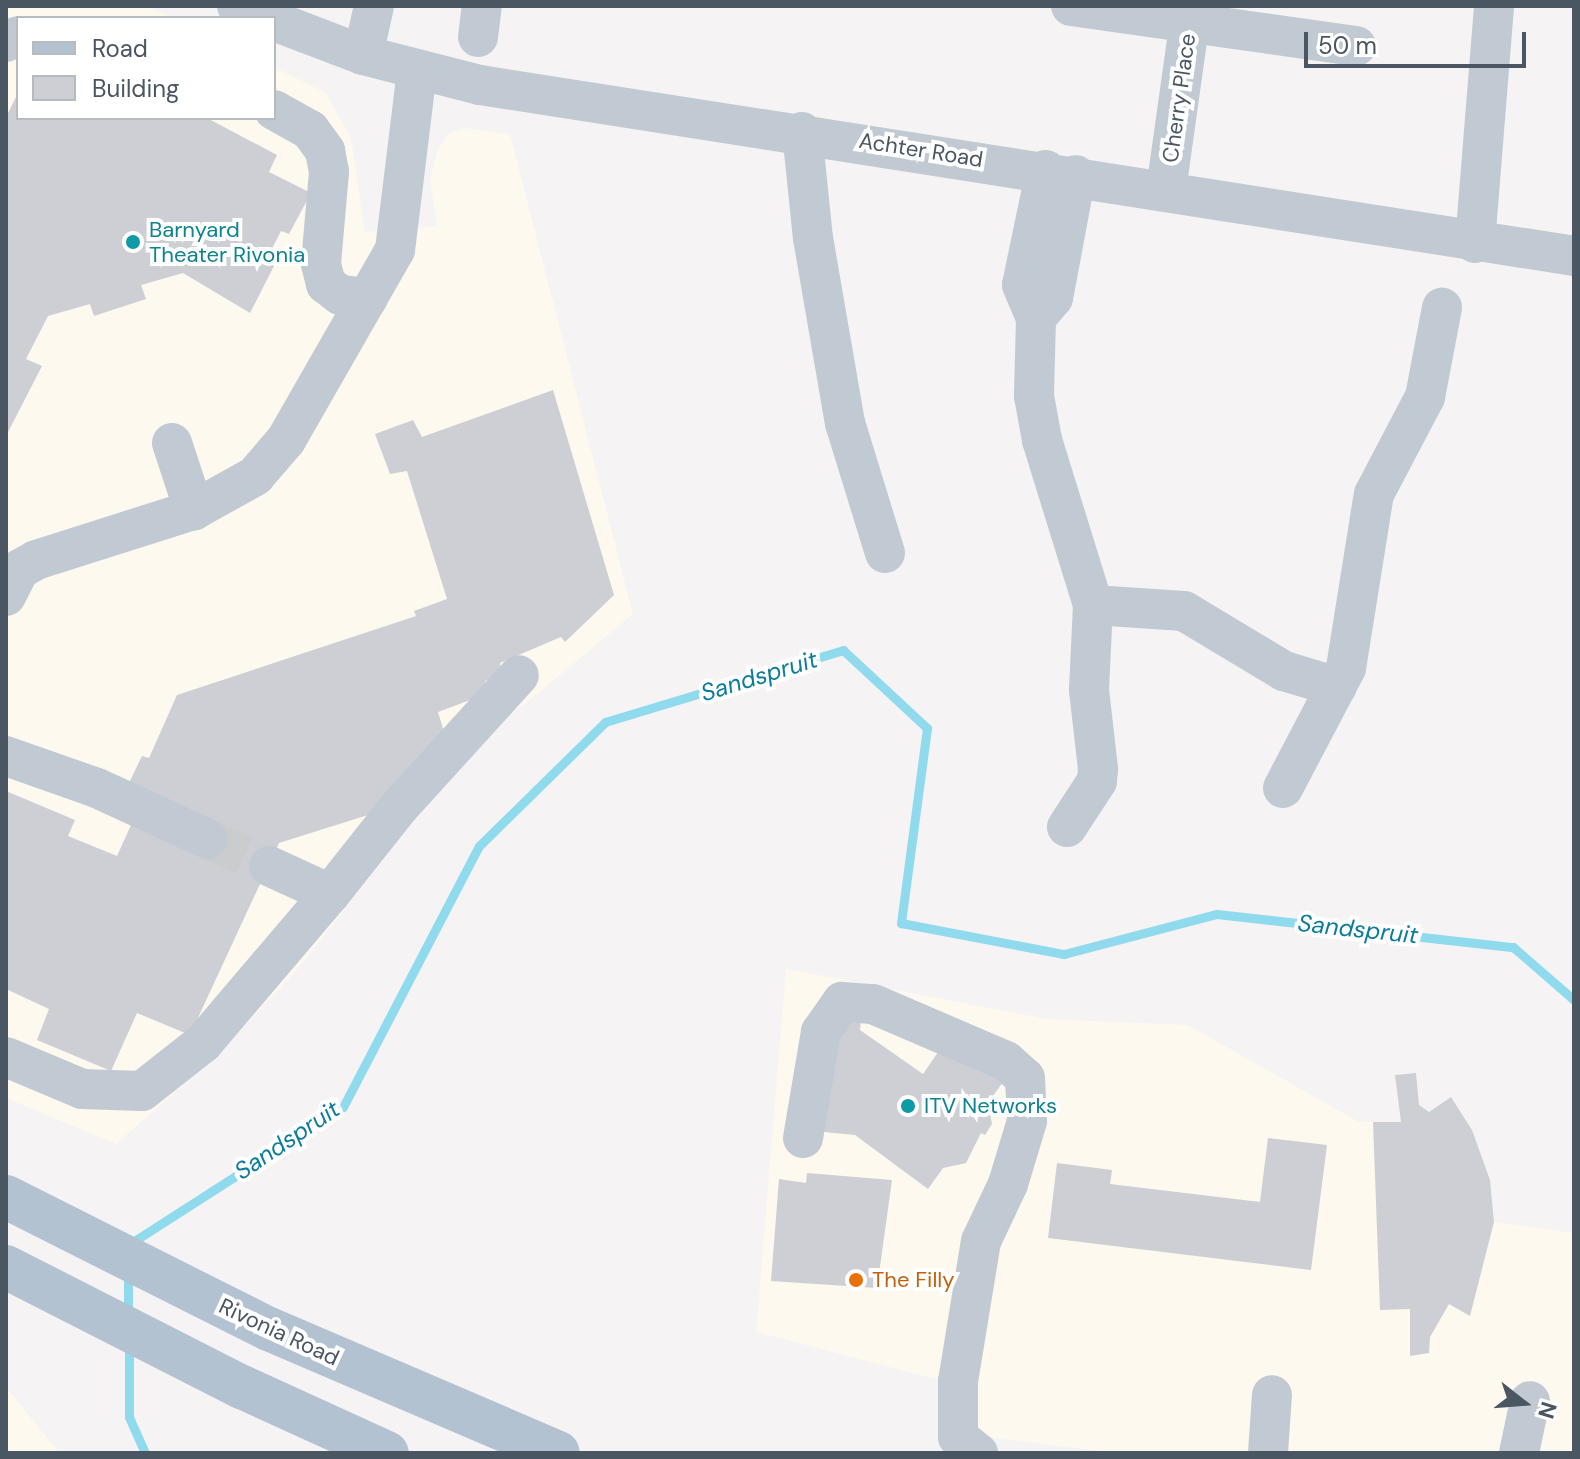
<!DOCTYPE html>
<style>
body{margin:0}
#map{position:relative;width:1580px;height:1459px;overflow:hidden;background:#f5f3f3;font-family:"DM Sans",sans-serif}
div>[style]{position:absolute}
.commercial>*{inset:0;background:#fdf9ef}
.stream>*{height:9px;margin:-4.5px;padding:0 4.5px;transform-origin:4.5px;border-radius:4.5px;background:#90daee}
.building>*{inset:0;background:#cdcfd5}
.minor-tunnel>*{height:40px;margin-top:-20px;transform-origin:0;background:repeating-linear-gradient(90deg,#caccce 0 40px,transparent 0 60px)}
.minor>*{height:40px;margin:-20px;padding:0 20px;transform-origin:20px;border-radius:20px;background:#c1cad2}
.major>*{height:44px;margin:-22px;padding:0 22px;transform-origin:22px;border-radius:22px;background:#b3c2d1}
.dots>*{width:22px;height:22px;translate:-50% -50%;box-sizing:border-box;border:4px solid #fff;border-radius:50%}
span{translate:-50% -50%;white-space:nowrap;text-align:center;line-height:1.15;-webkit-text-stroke:8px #fff;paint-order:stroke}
.street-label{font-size:22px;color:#4a5661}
.culture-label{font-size:22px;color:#0d838f}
.left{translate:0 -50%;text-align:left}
.food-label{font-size:22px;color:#c56008}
.water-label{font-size:24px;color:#0c7c9b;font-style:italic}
.frame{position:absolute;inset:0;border:8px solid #4a5661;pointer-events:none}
.legend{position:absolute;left:16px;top:16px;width:260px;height:104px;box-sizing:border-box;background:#fff;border:2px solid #b7bbc0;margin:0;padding:10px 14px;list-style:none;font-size:24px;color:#4a5661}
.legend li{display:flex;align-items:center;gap:16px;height:40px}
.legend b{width:40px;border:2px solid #b7bbc0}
.north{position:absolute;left:1484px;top:1363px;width:80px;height:80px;-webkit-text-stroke:6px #fff;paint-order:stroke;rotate:107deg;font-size:22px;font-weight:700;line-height:32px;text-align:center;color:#4a5661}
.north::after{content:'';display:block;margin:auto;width:28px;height:36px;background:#4a5661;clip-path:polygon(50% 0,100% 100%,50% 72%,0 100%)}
.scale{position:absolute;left:1304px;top:32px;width:222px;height:36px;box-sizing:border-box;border:4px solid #4a5661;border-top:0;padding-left:10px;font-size:24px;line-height:28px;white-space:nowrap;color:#4a5661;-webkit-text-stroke:6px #fff;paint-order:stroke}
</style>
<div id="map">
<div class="commercial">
<i style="clip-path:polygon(6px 6px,147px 6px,172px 18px,18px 18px,18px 118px,274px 118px,274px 67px,326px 93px,351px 138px,365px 232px,437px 226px,430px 181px,437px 151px,448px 134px,464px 128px,510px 134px,633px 614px,524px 705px,489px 725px,296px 971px,215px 1057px,116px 1144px,6px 1098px)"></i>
<i style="clip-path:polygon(786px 969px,1046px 1019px,1188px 1025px,1359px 1122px,1401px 1122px,1395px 1075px,1416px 1073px,1419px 1105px,1428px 1112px,1451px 1097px,1472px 1130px,1490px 1180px,1494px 1222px,1574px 1233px,1574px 1453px,1118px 1453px,960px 1434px,939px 1380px,756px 1332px)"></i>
<i style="clip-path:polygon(6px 1387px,57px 1450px,58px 1453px,6px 1453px)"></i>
</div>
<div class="stream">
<i style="left:128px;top:1245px;width:255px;rotate:-32.7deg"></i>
<i style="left:343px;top:1107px;width:294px;rotate:-62.5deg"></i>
<i style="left:479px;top:846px;width:177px;rotate:-44.5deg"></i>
<i style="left:605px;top:722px;width:249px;rotate:-16.8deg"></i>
<i style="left:843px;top:650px;width:115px;rotate:42.9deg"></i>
<i style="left:927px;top:728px;width:197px;rotate:97.6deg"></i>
<i style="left:901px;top:923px;width:166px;rotate:10.8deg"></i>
<i style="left:1064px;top:954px;width:158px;rotate:-14.7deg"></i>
<i style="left:1217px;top:914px;width:298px;rotate:6.4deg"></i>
<i style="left:1513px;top:947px;width:81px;rotate:41deg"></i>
<i style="left:128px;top:1272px;width:45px;rotate:90deg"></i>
<i style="left:129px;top:1344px;width:73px;rotate:90deg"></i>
<i style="left:129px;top:1417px;width:39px;rotate:66deg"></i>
</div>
<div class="building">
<i style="clip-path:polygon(18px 93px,18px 118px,207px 118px,277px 155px,269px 172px,311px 193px,289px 234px,281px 231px,266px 260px,275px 264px,250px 313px,183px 273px,141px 285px,146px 299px,94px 316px,90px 304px,48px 316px,26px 359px,42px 366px,6px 436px,6px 117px)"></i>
<i style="clip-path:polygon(553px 390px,614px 595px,565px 642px,561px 637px,500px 663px,502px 676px,485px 681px,489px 693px,438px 712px,445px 735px,387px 809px,279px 843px,190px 1035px,137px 1013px,111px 1071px,37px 1040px,49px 1009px,6px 989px,6px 791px,75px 820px,68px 836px,117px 856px,131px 825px,127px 787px,142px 756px,149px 758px,177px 695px,416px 616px,414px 611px,447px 599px,407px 471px,390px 474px,375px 434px,413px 420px,422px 437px)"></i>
<i style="clip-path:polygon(836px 1018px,861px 1020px,860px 1030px,923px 1074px,945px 1042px,1003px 1082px,988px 1103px,992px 1124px,985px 1135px,981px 1133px,966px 1163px,943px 1168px,928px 1189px,855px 1135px,824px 1132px)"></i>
<i style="clip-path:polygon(1416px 1073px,1419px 1105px,1429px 1112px,1451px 1097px,1472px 1130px,1490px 1180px,1494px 1222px,1470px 1316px,1449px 1304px,1430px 1337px,1429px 1353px,1410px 1356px,1410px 1309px,1380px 1310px,1373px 1122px,1401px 1122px,1395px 1075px)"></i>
<i style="clip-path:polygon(1268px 1138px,1327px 1145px,1311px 1270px,1048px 1238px,1057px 1163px,1112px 1170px,1110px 1184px,1260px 1202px)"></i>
<i style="clip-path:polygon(807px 1173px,892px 1180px,877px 1288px,771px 1281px,779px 1179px,806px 1183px)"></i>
</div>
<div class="minor-tunnel">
<i style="left:208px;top:839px;width:67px;rotate:23.9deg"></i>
</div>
<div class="minor">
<i style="left:237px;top:6px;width:32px;rotate:22deg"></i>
<i style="left:1071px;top:6px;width:288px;rotate:8deg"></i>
<i style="left:274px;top:21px;width:95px;rotate:20.9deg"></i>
<i style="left:363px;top:55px;width:121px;rotate:14.4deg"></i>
<i style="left:480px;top:85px;width:1107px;rotate:8.88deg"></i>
<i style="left:478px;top:37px;width:31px;rotate:-83deg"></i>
<i style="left:6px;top:42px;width:13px;rotate:-27deg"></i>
<i style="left:363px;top:55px;width:50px;rotate:-77.3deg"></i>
<i style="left:274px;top:110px;width:41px;rotate:29.1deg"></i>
<i style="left:310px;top:130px;width:26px;rotate:54deg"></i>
<i style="left:325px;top:151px;width:21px;rotate:79deg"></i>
<i style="left:329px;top:172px;width:92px;rotate:95deg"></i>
<i style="left:321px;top:264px;width:21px;rotate:76deg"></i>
<i style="left:326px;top:284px;width:18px;rotate:38deg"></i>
<i style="left:340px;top:295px;width:28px;rotate:6deg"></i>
<i style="left:802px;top:132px;width:107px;rotate:84.1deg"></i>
<i style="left:813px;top:238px;width:188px;rotate:80.2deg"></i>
<i style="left:845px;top:423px;width:136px;rotate:72.9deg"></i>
<i style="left:1046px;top:170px;width:117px;rotate:101.8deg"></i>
<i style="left:1022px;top:285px;width:36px;rotate:67deg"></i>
<i style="left:1036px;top:318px;width:78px;rotate:91.5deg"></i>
<i style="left:1034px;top:396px;width:45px;rotate:79.7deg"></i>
<i style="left:1042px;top:440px;width:173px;rotate:72.8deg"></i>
<i style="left:1093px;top:605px;width:85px;rotate:92.7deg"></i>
<i style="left:1089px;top:690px;width:80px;rotate:83.5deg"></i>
<i style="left:1098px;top:769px;width:12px;rotate:95deg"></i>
<i style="left:1097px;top:781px;width:55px;rotate:123.1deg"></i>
<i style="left:1166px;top:190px;width:186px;rotate:-82deg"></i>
<i style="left:1475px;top:243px;width:238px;rotate:-85.4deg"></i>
<i style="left:1036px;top:318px;width:26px;rotate:-50deg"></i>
<i style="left:1053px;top:298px;width:125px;rotate:-79.4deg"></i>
<i style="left:172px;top:443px;width:71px;rotate:71.8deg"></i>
<i style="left:6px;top:596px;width:30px;rotate:-63deg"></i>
<i style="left:20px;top:569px;width:18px;rotate:-29deg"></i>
<i style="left:36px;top:560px;width:166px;rotate:-17.6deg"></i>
<i style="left:194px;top:510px;width:70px;rotate:-29.1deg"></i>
<i style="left:255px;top:476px;width:48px;rotate:-49.3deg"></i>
<i style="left:286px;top:440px;width:219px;rotate:-60.2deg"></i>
<i style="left:395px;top:250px;width:179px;rotate:-83deg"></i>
<i style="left:1093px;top:605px;width:91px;rotate:3.8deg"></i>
<i style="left:1184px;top:611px;width:117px;rotate:31deg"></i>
<i style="left:1284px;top:671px;width:55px;rotate:16.8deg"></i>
<i style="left:6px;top:756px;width:96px;rotate:19.4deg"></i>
<i style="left:97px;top:788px;width:122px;rotate:24.7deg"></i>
<i style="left:1283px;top:788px;width:136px;rotate:-62.3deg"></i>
<i style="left:1346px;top:668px;width:176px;rotate:-80.9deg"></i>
<i style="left:1374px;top:494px;width:110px;rotate:-62.3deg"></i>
<i style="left:1425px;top:397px;width:91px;rotate:-79.2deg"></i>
<i style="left:269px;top:866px;width:67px;rotate:24.7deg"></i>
<i style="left:330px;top:894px;width:111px;rotate:-51.6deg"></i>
<i style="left:399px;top:807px;width:178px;rotate:-47.7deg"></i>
<i style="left:6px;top:1057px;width:82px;rotate:22.8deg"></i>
<i style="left:82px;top:1089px;width:60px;rotate:1.9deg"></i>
<i style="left:142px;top:1091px;width:78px;rotate:-38.2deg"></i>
<i style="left:203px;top:1043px;width:196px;rotate:-49.6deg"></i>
<i style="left:803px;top:1138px;width:108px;rotate:-80.4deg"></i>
<i style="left:821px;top:1032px;width:37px;rotate:-55deg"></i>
<i style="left:842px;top:1002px;width:31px;rotate:4deg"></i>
<i style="left:873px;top:1004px;width:145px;rotate:23.2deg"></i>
<i style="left:1006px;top:1061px;width:25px;rotate:42deg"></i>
<i style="left:1025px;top:1078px;width:43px;rotate:87.3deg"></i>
<i style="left:1027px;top:1121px;width:66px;rotate:106.8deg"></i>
<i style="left:1008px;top:1184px;width:63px;rotate:115.3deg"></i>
<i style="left:981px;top:1241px;width:142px;rotate:99.3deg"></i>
<i style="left:958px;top:1381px;width:56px;rotate:90deg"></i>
<i style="left:958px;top:1437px;width:26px;rotate:39deg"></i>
<i style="left:1268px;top:1453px;width:58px;rotate:-86.1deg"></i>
<i style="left:1519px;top:1453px;width:53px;rotate:-78.1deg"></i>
</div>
<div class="major">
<i style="left:6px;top:1197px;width:294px;rotate:26.7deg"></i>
<i style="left:269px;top:1329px;width:314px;rotate:23.2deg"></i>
<i style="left:6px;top:1267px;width:265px;rotate:27deg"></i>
<i style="left:242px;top:1387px;width:159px;rotate:24.5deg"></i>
</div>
<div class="dots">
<i style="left:133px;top:242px;background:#0f9aa8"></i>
<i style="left:908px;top:1106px;background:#0f9aa8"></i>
<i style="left:856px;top:1280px;background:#e8710a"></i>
</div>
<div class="street-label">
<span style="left:1179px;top:98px;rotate:-82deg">Cherry Place</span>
<span style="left:921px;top:150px;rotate:9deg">Achter Road</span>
<span style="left:279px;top:1332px;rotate:25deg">Rivonia Road</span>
</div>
<div class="culture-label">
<span class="left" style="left:149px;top:242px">Barnyard<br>Theater Rivonia</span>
<span class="left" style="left:924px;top:1106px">ITV Networks</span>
</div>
<div class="food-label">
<span class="left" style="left:872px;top:1280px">The Filly</span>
</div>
<div class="water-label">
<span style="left:759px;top:676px;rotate:-17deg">Sandspruit</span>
<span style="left:1358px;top:929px;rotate:6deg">Sandspruit</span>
<span style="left:287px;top:1140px;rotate:-34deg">Sandspruit</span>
</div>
<div class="frame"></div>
<ul class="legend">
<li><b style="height:10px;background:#b3c2d1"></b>Road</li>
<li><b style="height:22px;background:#cdcfd5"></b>Building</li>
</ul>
<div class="north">N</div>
<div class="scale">50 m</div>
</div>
